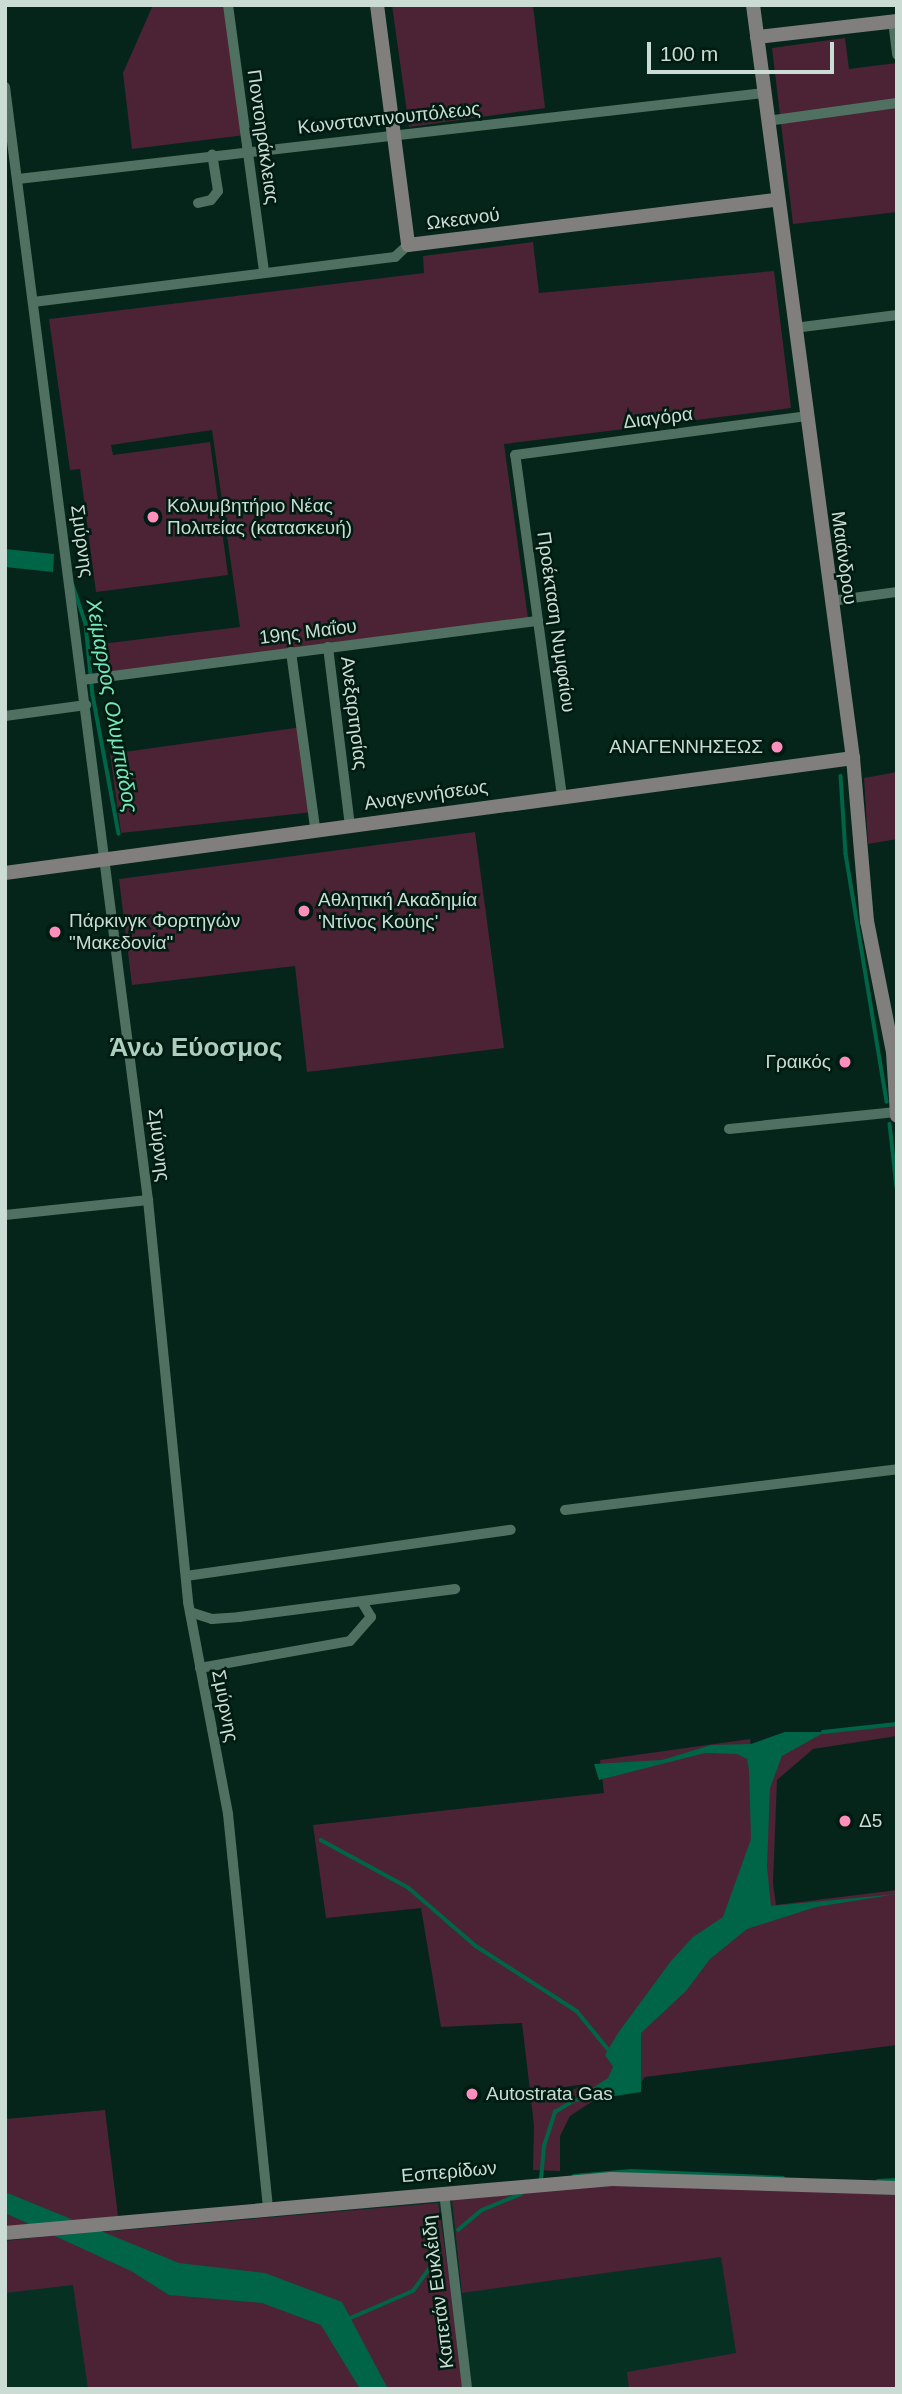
<!DOCTYPE html>
<meta charset="utf-8">
<style>
body{margin:0}
#map{position:relative;width:902px;height:2394px;overflow:hidden;background:#05251a;font-family:Helvetica,sans-serif}
div>[style]{position:absolute}
.built>*{inset:0;background:#053022}
.green>*{inset:0;background:#4b2334}
.water>*{inset:0;background:#006447}
.stream>*{height:3.5px;margin:-1.75px;padding:0 1.75px;transform-origin:1.75px;border-radius:1.75px;background:#006447}
.street>*{height:10px;margin:-5px;padding:0 5px;transform-origin:5px;border-radius:5px;background:#507062}
.secondary>*{height:14px;margin:-7px;padding:0 7px;transform-origin:7px;border-radius:7px;background:#807f7e}
.dots>*{width:19px;height:19px;translate:-50% -50%;box-sizing:border-box;border:4px solid #001b11;border-radius:50%}
span{translate:-50% -50%;white-space:nowrap;text-align:center;line-height:1.15;-webkit-text-stroke:5px #001b11;paint-order:stroke}
.street-label{font-size:19px;color:#cbdcd4}
.poi-label{font-size:19px;color:#cbdcd4}
.left{translate:0 -50%;text-align:left}
.right{translate:-100% -50%;text-align:right}
.water-label{font-size:21px;color:#76e8ba;font-style:italic}
.district-label{font-size:26px;color:#abcebe;font-weight:700}
.frame{position:absolute;inset:0;border:7px solid #cbdcd4;pointer-events:none}
.scale{position:absolute;left:647px;top:42px;width:187px;height:32px;box-sizing:border-box;border:4px solid #cbdcd4;border-top:0;padding-left:9px;font-size:21px;line-height:24px;white-space:nowrap;color:#cbdcd4;-webkit-text-stroke:5px #001b11;paint-order:stroke}
</style>
<div id="map">
<div class="built">
<i style="clip-path:polygon(669px 2181px,897px 2194px,897px 2389px,5px 2389px,5px 2240px)"></i>
</div>
<div class="green">
<i style="clip-path:polygon(153px 5px,228px 5px,245px 135px,132px 149px,123px 73px)"></i>
<i style="clip-path:polygon(392px 5px,533px 5px,545px 108px,409px 127px)"></i>
<i style="clip-path:polygon(845px 38px,849px 69px,897px 63px,897px 212px,793px 224px,772px 48px)"></i>
<i style="clip-path:polygon(533px 242px,539px 293px,774px 271px,791px 408px,504px 444px,528px 618px,103px 673px,96px 667px,93px 645px,240px 627px,212px 430px,111px 445px,113px 455px,210px 442px,228px 575px,96px 592px,80px 469px,70px 470px,49px 319px,424px 273px,423px 256px)"></i>
<i style="clip-path:polygon(302px 727px,313px 812px,121px 833px,110px 754px)"></i>
<i style="clip-path:polygon(897px 772px,897px 839px,868px 844px,864px 778px)"></i>
<i style="clip-path:polygon(475px 832px,504px 1048px,307px 1072px,295px 966px,132px 985px,119px 879px)"></i>
<i style="clip-path:polygon(evenodd,897px 1724px,897px 1736px,813px 1749px,777px 1780px,773px 1883px,776px 1905px,897px 1890px,897px 2045px,645px 2077px,634px 2092px,599px 2097px,570px 2116px,560px 2136px,560px 2171px,533px 2170px,534px 2125px,522px 2023px,441px 2027px,421px 1908px,326px 1918px,313px 1825px,604px 1793px,600px 1760px,750px 1739px,753px 1762px,776px 1738px,897px 1724px,586px 2084px,555px 2098px,549px 2089px,586px 2084px)"></i>
<i style="clip-path:polygon(105px 2110px,118px 2216px,81px 2221px,101px 2232px,438px 2203px,466px 2389px,88px 2389px,73px 2285px,5px 2293px,5px 2241px,41px 2237px,18px 2226px,5px 2227px,5px 2119px)"></i>
<i style="clip-path:polygon(642px 2182px,897px 2195px,897px 2389px,629px 2389px,627px 2372px,736px 2353px,721px 2257px,462px 2293px,452px 2200px)"></i>
</div>
<div class="water">
<i style="clip-path:polygon(5px 549px,54px 554px,53px 572px,5px 567px)"></i>
<i style="clip-path:polygon(785px 1732px,825px 1732px,782px 1756px,770px 1788px,767px 1867px,771px 1906px,897px 1894px,816px 1907px,747px 1929px,710px 1959px,686px 1991px,641px 2033px,641px 2092px,569px 2103px,608px 2078px,613px 2067px,605px 2055px,618px 2033px,671px 1961px,693px 1937px,723px 1917px,751px 1839px,749px 1770px,747px 1759px,737px 1754px,705px 1753px,599px 1780px,594px 1764px,662px 1760px,711px 1745px,751px 1744px)"></i>
<i style="clip-path:polygon(5px 2192px,179px 2263px,265px 2273px,342px 2302px,388px 2389px,360px 2389px,321px 2325px,262px 2303px,169px 2295px,131px 2271px,5px 2213px)"></i>
</div>
<div class="stream">
<i style="left:73px;top:585px;width:41px;rotate:71.6deg"></i>
<i style="left:86px;top:624px;width:71px;rotate:84.4deg"></i>
<i style="left:93px;top:695px;width:141px;rotate:79.4deg"></i>
<i style="left:841px;top:776px;width:78px;rotate:86.3deg"></i>
<i style="left:846px;top:854px;width:251px;rotate:80.6deg"></i>
<i style="left:890px;top:1124px;width:63px;rotate:83.7deg"></i>
<i style="left:823px;top:1732px;width:74px;rotate:-6.2deg"></i>
<i style="left:321px;top:1840px;width:100px;rotate:28.6deg"></i>
<i style="left:409px;top:1888px;width:89px;rotate:40.9deg"></i>
<i style="left:476px;top:1946px;width:120px;rotate:32.8deg"></i>
<i style="left:577px;top:2011px;width:49px;rotate:50.8deg"></i>
<i style="left:574px;top:2176px;width:57px;rotate:-5deg"></i>
<i style="left:631px;top:2171px;width:152px;rotate:2.6deg"></i>
<i style="left:541px;top:2180px;width:34px;rotate:-85deg"></i>
<i style="left:544px;top:2146px;width:36px;rotate:-72deg"></i>
<i style="left:555px;top:2112px;width:21px;rotate:-31deg"></i>
<i style="left:878px;top:2181px;width:19px;rotate:-3deg"></i>
<i style="left:458px;top:2230px;width:31px;rotate:-40deg"></i>
<i style="left:482px;top:2210px;width:42px;rotate:-22.3deg"></i>
<i style="left:346px;top:2320px;width:73px;rotate:-23.4deg"></i>
<i style="left:413px;top:2291px;width:46px;rotate:-53.9deg"></i>
</div>
<div class="street">
<i style="left:228px;top:5px;width:270px;rotate:82.3deg"></i>
<i style="left:893px;top:21px;width:34px;rotate:83deg"></i>
<i style="left:5px;top:87px;width:1122px;rotate:82.68deg"></i>
<i style="left:148px;top:1200px;width:404px;rotate:84.3deg"></i>
<i style="left:188px;top:1602px;width:216px;rotate:79.3deg"></i>
<i style="left:228px;top:1814px;width:396px;rotate:84.2deg"></i>
<i style="left:767px;top:121px;width:131px;rotate:-7.9deg"></i>
<i style="left:18px;top:179px;width:751px;rotate:-6.58deg"></i>
<i style="left:198px;top:203px;width:13px;rotate:-13deg"></i>
<i style="left:211px;top:200px;width:11px;rotate:-52deg"></i>
<i style="left:218px;top:191px;width:37px;rotate:-99deg"></i>
<i style="left:33px;top:302px;width:365px;rotate:-7.1deg"></i>
<i style="left:395px;top:257px;width:18px;rotate:-43deg"></i>
<i style="left:794px;top:328px;width:104px;rotate:-7.2deg"></i>
<i style="left:831px;top:601px;width:67px;rotate:-7.8deg"></i>
<i style="left:328px;top:647px;width:179px;rotate:83deg"></i>
<i style="left:291px;top:652px;width:178px;rotate:82.2deg"></i>
<i style="left:82px;top:680px;width:460px;rotate:-7.4deg"></i>
<i style="left:5px;top:716px;width:82px;rotate:-7.7deg"></i>
<i style="left:562px;top:796px;width:344px;rotate:-97.8deg"></i>
<i style="left:515px;top:455px;width:294px;rotate:-7.6deg"></i>
<i style="left:729px;top:1129px;width:168px;rotate:-5.8deg"></i>
<i style="left:5px;top:1215px;width:144px;rotate:-6deg"></i>
<i style="left:565px;top:1510px;width:335px;rotate:-7deg"></i>
<i style="left:186px;top:1576px;width:328px;rotate:-8.1deg"></i>
<i style="left:190px;top:1612px;width:23px;rotate:18deg"></i>
<i style="left:212px;top:1619px;width:27px;rotate:-4deg"></i>
<i style="left:239px;top:1617px;width:218px;rotate:-7.4deg"></i>
<i style="left:200px;top:1668px;width:152px;rotate:-10.2deg"></i>
<i style="left:350px;top:1641px;width:32px;rotate:-49deg"></i>
<i style="left:371px;top:1617px;width:17px;rotate:-121deg"></i>
<i style="left:444px;top:2192px;width:198px;rotate:83.3deg"></i>
</div>
<div class="secondary">
<i style="left:377px;top:5px;width:242px;rotate:82.6deg"></i>
<i style="left:408px;top:245px;width:372px;rotate:-7deg"></i>
<i style="left:753px;top:5px;width:760px;rotate:82.44deg"></i>
<i style="left:853px;top:758px;width:164px;rotate:85.1deg"></i>
<i style="left:867px;top:921px;width:134px;rotate:78.8deg"></i>
<i style="left:893px;top:1052px;width:64px;rotate:86.4deg"></i>
<i style="left:757px;top:37px;width:141px;rotate:-6.5deg"></i>
<i style="left:5px;top:873px;width:856px;rotate:-7.72deg"></i>
<i style="left:5px;top:2233px;width:609px;rotate:-5.08deg"></i>
<i style="left:612px;top:2179px;width:285px;rotate:1.8deg"></i>
</div>
<div class="dots">
<i style="left:153px;top:517px;background:#fe8ebc"></i>
<i style="left:777px;top:747px;background:#fe8ebc"></i>
<i style="left:304px;top:911px;background:#fe8ebc"></i>
<i style="left:55px;top:932px;background:#fe8ebc"></i>
<i style="left:845px;top:1062px;background:#fe8ebc"></i>
<i style="left:845px;top:1821px;background:#fe8ebc"></i>
<i style="left:472px;top:2094px;background:#fe8ebc"></i>
</div>
<div class="street-label">
<span style="left:389px;top:118px;rotate:-6deg">Κωνσταντινουπόλεως</span>
<span style="left:263px;top:137px;rotate:82deg">Ποντοηράκλειας</span>
<span style="left:463px;top:219px;rotate:-7deg">Ωκεανού</span>
<span style="left:658px;top:418px;rotate:-7deg">Διαγόρα</span>
<span style="left:82px;top:541px;rotate:82deg">Σμύρνης</span>
<span style="left:844px;top:558px;rotate:82deg">Μαιάνδρου</span>
<span style="left:556px;top:622px;rotate:82deg">Προέκταση Νυμφαίου</span>
<span style="left:308px;top:632px;rotate:-7deg">19ης Μαΐου</span>
<span style="left:354px;top:713px;rotate:83deg">Ανεξαρτησίας</span>
<span style="left:426px;top:795px;rotate:-8deg">Αναγεννήσεως</span>
<span style="left:159px;top:1145px;rotate:83deg">Σμύρνης</span>
<span style="left:225px;top:1706px;rotate:79deg">Σμύρνης</span>
<span style="left:449px;top:2172px;rotate:-5deg">Εσπερίδων</span>
<span style="left:438px;top:2292px;rotate:-97deg">Καπετάν Ευκλέιδη</span>
</div>
<div class="poi-label">
<span class="left" style="left:167px;top:517px">Κολυμβητήριο Νέας<br>Πολιτείας (κατασκευή)</span>
<span class="right" style="left:763px;top:747px">ΑΝΑΓΕΝΝΗΣΕΩΣ</span>
<span class="left" style="left:318px;top:911px">Αθλητική Ακαδημία<br>'Ντίνος Κούης'</span>
<span class="left" style="left:69px;top:932px">Πάρκινγκ Φορτηγών<br>"Μακεδονία"</span>
<span class="right" style="left:831px;top:1062px">Γραικός</span>
<span class="left" style="left:859px;top:1821px">Δ5</span>
<span class="left" style="left:486px;top:2094px">Autostrata Gas</span>
</div>
<div class="water-label">
<span style="left:112px;top:706px;rotate:80deg">Χείμαρρος Ολυμπιάδος</span>
</div>
<div class="district-label">
<span style="left:196px;top:1048px">Άνω Εύοσμος</span>
</div>
<div class="frame"></div>
<div class="scale">100 m</div>
</div>
